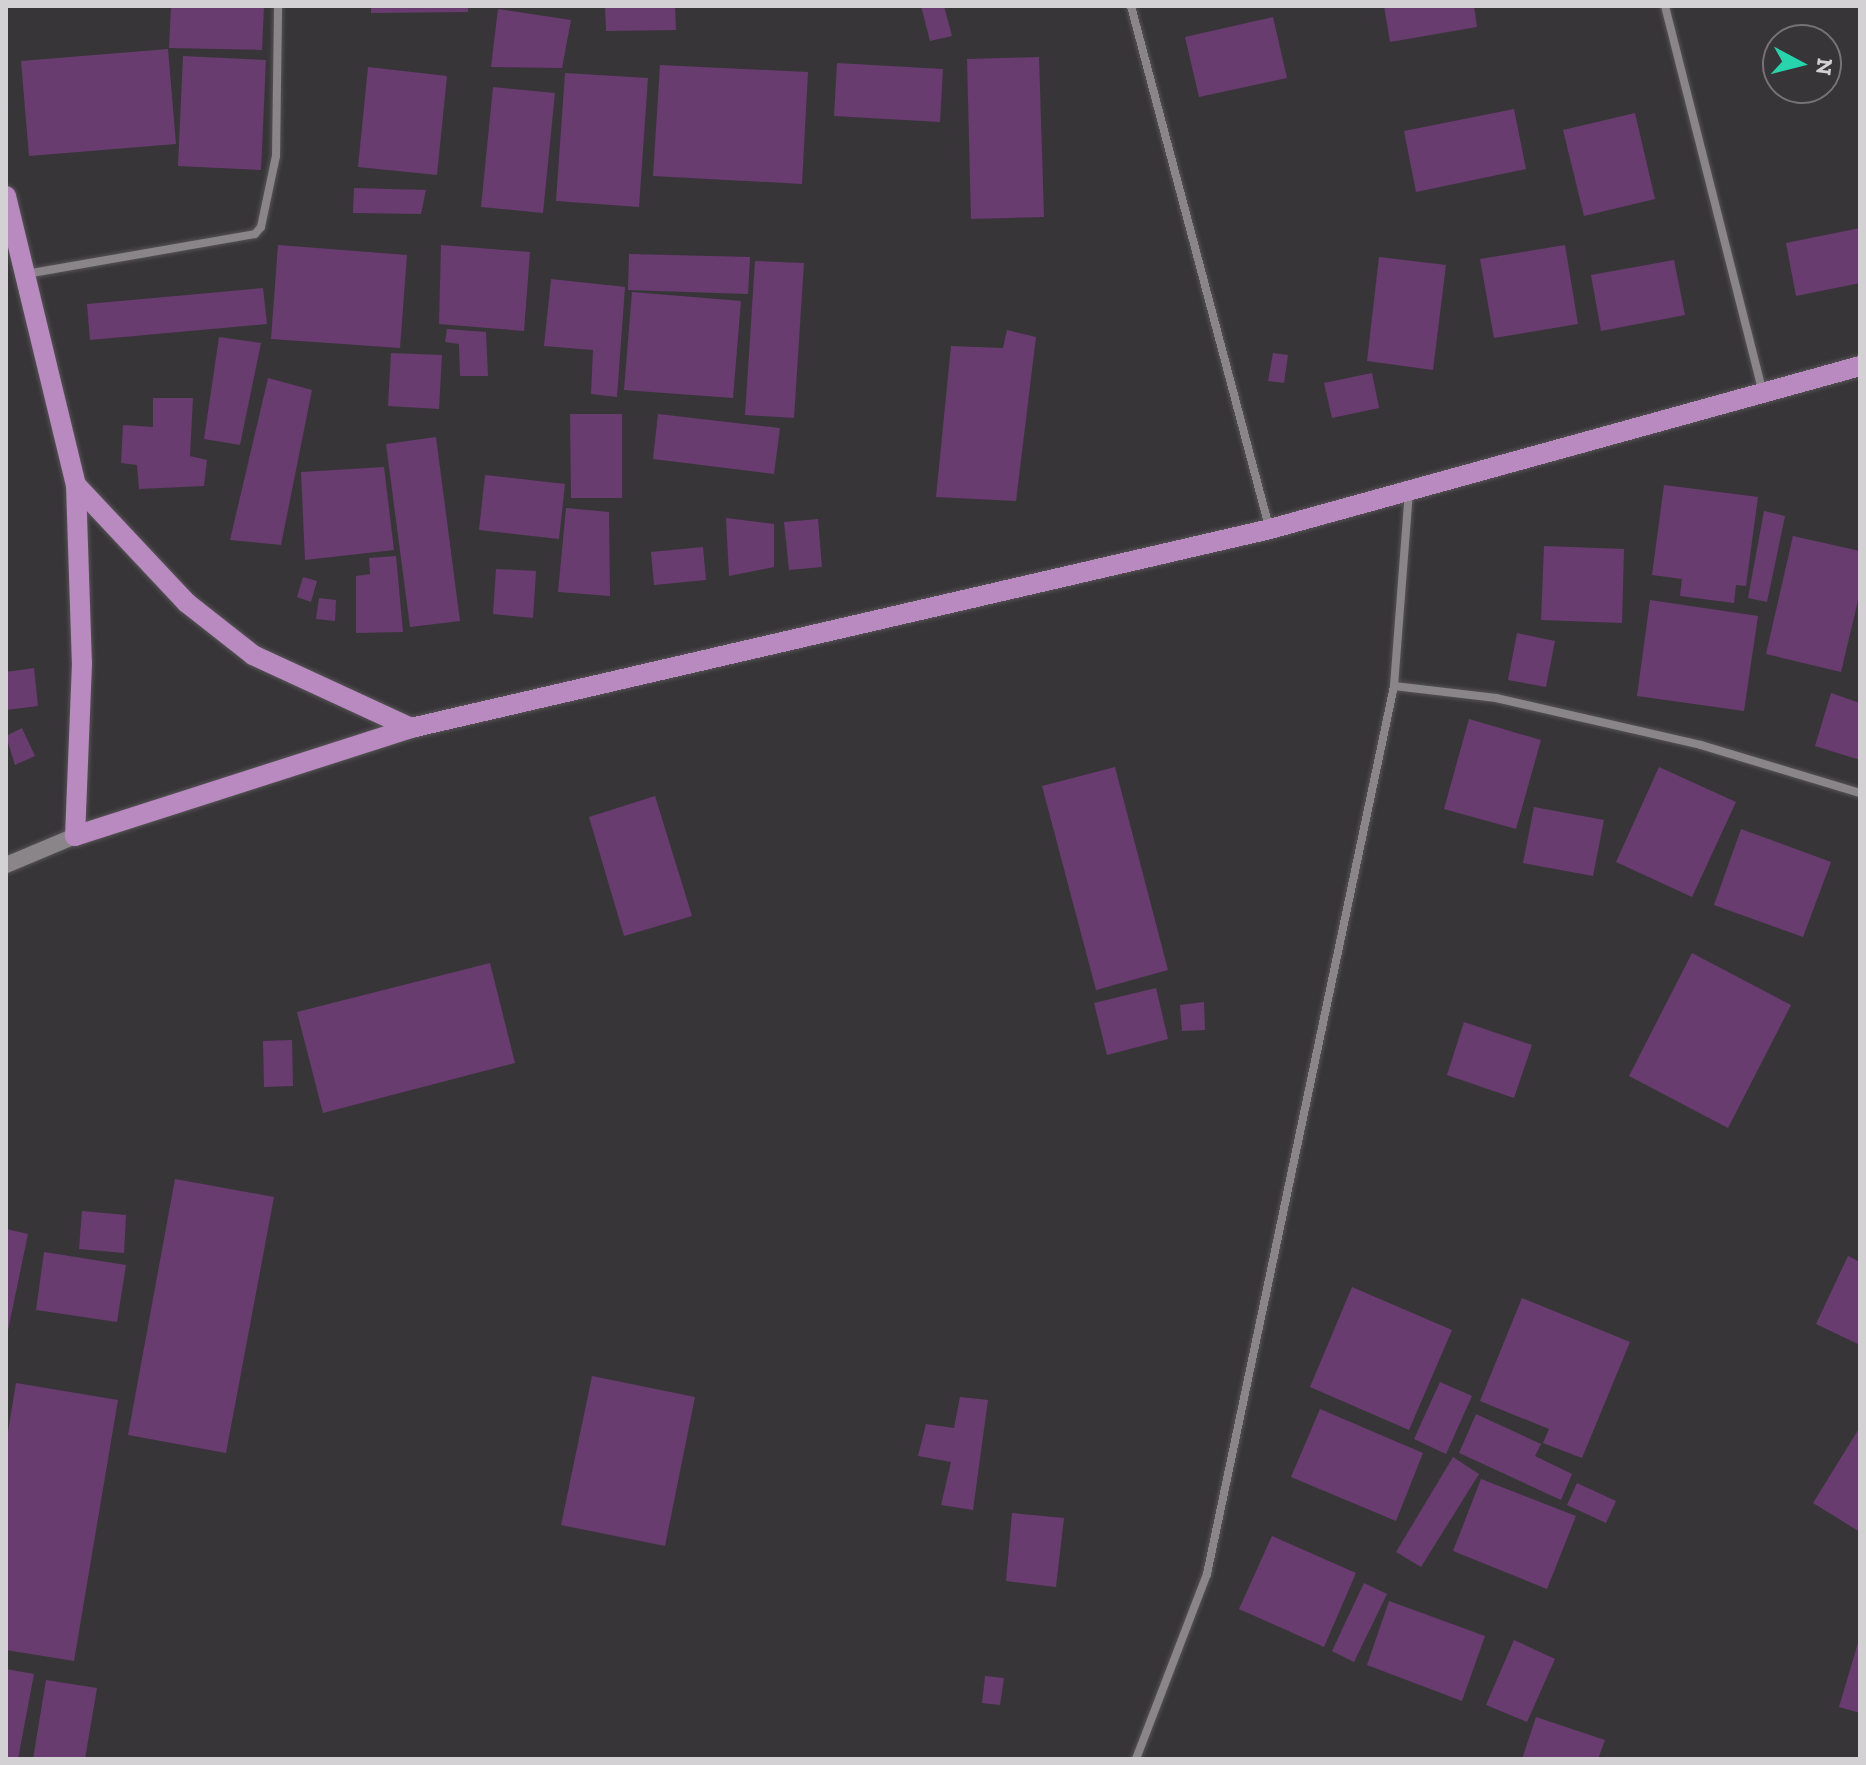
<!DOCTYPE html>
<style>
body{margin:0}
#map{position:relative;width:1866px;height:1765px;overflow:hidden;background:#383539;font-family:"Zilla Slab",serif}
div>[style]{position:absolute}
.building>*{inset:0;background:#683c6f}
.roads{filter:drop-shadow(0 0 2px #565356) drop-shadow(0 0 2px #565356)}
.street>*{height:8px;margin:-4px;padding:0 4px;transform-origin:4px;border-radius:4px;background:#898589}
.secondary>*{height:16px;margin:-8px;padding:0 8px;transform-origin:8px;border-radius:8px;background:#898589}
.primary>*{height:20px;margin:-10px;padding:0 10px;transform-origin:10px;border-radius:10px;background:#b98ac0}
span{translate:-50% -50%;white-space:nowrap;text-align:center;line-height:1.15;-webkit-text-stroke:8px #383539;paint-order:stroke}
.frame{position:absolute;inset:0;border:8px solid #d3d1d4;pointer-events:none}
.north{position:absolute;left:1762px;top:24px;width:80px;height:80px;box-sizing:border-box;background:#383539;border:2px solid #767377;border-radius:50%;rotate:97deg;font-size:22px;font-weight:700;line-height:32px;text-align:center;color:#d3d1d4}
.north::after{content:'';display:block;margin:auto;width:28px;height:36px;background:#27d5ad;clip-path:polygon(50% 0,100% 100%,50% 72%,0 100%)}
</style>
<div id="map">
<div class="building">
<i style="clip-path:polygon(171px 6px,264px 6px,262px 50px,169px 48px)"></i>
<i style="clip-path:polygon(371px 6px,468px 6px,468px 12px,371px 13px)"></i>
<i style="clip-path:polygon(605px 6px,675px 6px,676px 30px,606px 31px)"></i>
<i style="clip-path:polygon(921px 6px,944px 6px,952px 36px,930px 41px)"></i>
<i style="clip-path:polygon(1384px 6px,1474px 6px,1477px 27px,1390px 42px)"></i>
<i style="clip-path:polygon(498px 9px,571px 20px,562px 68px,491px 67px)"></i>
<i style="clip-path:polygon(1273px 17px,1287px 78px,1199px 97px,1185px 37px)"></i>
<i style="clip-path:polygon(168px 49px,176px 144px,29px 156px,21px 61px)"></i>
<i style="clip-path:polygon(183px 56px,266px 60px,261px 170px,178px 166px)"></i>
<i style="clip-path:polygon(1039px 57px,1044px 217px,971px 219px,967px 59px)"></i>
<i style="clip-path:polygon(837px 63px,943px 69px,940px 122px,834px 116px)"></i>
<i style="clip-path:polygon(660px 65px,808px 72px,802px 184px,653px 176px)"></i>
<i style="clip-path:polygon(368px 67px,447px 76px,437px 175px,358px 167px)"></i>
<i style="clip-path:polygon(565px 73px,648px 78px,639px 207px,556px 201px)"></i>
<i style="clip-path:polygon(493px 87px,555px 93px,543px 213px,481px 207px)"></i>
<i style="clip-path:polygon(1514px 109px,1526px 169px,1416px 192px,1404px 131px)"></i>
<i style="clip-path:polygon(1635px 113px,1655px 199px,1584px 216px,1563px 130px)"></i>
<i style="clip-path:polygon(354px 188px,426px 190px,421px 214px,353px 213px)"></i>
<i style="clip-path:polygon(1860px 228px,1860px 283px,1796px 296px,1786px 243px)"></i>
<i style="clip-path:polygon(278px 245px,407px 255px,400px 348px,271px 339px)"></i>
<i style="clip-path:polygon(441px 245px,530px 252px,524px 331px,439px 324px)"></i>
<i style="clip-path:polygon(1565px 245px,1578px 324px,1494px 338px,1480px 259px)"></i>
<i style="clip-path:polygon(629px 254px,750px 257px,748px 294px,628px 290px)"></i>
<i style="clip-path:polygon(1379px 257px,1446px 265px,1433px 370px,1367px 361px)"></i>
<i style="clip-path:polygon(1674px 260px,1685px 315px,1601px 331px,1591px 275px)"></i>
<i style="clip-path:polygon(755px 261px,804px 263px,794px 418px,745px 415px)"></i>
<i style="clip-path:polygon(551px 279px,625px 287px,617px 397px,591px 394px,593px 350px,544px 346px)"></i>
<i style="clip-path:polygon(263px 288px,267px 324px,90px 340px,87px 304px)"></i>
<i style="clip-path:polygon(632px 292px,741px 301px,733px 398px,624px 390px)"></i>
<i style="clip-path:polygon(447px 329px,486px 332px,488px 376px,460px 376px,459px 344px,445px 342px)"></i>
<i style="clip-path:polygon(1007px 330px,1036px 337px,1016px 501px,936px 497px,951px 346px,1003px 348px)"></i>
<i style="clip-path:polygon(219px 337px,261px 343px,240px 445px,204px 439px)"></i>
<i style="clip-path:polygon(391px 353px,442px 355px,439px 409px,388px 406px)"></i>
<i style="clip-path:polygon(1273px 353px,1288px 355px,1284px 383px,1268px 381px)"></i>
<i style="clip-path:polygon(1372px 373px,1379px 408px,1332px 418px,1324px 383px)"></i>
<i style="clip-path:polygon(268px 378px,312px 390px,281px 545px,230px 540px)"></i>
<i style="clip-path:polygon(153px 398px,193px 398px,190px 456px,207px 460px,204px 486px,139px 489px,137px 465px,121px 463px,123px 425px,153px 427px)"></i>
<i style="clip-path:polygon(570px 414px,622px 414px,622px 498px,571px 498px)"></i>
<i style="clip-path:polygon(658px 414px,780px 428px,774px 474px,653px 459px)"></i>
<i style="clip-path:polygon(436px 437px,460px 621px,410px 627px,386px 444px)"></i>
<i style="clip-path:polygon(384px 467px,394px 550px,305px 560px,301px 472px)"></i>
<i style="clip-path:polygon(485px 475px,565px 484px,559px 539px,479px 530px)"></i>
<i style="clip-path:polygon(1664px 485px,1758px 497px,1746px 586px,1736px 585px,1734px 603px,1680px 596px,1682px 579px,1652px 575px)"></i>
<i style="clip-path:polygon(566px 508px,609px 512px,610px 596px,558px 592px)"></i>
<i style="clip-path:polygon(1764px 511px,1785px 516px,1767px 602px,1748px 598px)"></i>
<i style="clip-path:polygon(726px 518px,774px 524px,774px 567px,729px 576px)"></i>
<i style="clip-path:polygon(818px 519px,822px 567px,789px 570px,784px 522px)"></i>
<i style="clip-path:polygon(1793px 536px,1860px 551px,1860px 592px,1841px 672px,1766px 654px)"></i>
<i style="clip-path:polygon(1544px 546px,1624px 549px,1622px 623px,1541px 620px)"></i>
<i style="clip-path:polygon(703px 547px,706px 580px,654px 585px,651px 552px)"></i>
<i style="clip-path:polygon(396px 556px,403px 632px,356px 633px,356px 576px,370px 574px,369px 558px)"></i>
<i style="clip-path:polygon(496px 569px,536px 571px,533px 618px,493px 614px)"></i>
<i style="clip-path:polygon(303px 577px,317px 581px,311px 602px,297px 597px)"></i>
<i style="clip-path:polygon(319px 598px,336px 600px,335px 621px,316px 619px)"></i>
<i style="clip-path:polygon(1650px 600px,1758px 616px,1744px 711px,1637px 696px)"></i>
<i style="clip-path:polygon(1517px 633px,1555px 641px,1546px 687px,1508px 680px)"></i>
<i style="clip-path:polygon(34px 668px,38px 706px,6px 710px,6px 672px)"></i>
<i style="clip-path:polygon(1831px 693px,1860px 703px,1860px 760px,1815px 746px)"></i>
<i style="clip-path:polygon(1469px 719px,1541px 740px,1516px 829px,1444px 809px)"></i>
<i style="clip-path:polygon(22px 728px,35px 756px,15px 765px,6px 736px)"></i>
<i style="clip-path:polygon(1115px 767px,1168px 970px,1096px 990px,1042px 786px)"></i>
<i style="clip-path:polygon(1659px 767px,1736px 802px,1692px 897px,1616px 862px)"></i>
<i style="clip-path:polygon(655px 796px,692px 916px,624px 936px,589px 817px)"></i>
<i style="clip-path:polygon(1534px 807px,1604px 820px,1593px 876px,1523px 863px)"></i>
<i style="clip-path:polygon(1741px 829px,1831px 862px,1803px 937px,1714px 905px)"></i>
<i style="clip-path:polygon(1692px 953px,1791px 1005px,1728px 1128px,1629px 1076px)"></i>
<i style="clip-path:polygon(490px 963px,515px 1063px,323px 1113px,297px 1012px)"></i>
<i style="clip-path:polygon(1156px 988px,1168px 1039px,1107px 1055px,1094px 1003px)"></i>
<i style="clip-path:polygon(1204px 1002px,1205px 1030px,1182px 1031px,1180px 1005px)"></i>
<i style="clip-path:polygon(1464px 1022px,1532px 1045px,1514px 1098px,1447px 1075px)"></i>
<i style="clip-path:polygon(292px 1040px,293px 1086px,264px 1087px,263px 1041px)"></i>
<i style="clip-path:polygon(175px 1179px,274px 1197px,226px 1453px,128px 1435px)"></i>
<i style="clip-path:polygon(82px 1211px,126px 1215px,124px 1253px,79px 1249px)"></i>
<i style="clip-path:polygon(6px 1229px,28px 1234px,7px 1335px,6px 1334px)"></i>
<i style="clip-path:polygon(44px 1252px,126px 1265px,117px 1322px,36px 1310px)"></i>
<i style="clip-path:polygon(1848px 1256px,1860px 1262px,1860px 1345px,1816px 1324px)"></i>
<i style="clip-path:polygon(1352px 1287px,1452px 1330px,1409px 1430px,1310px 1387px)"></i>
<i style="clip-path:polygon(1522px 1298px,1630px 1342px,1582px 1458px,1543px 1443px,1549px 1429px,1480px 1401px)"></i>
<i style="clip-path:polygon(592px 1376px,695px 1397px,665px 1546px,561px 1525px)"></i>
<i style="clip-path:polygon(1440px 1382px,1472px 1396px,1446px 1454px,1414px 1439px)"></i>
<i style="clip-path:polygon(16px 1383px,118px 1400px,74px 1661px,6px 1650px,6px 1444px)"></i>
<i style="clip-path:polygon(960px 1397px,988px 1400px,973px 1510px,941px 1505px,951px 1462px,918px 1456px,926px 1424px,954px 1428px)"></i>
<i style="clip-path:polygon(1320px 1409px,1423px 1453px,1396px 1521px,1291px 1477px)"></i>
<i style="clip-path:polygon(1476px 1414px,1541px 1444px,1535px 1456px,1572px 1474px,1561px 1500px,1459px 1453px)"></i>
<i style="clip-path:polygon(1860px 1427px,1860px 1532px,1813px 1503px)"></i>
<i style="clip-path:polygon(1453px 1457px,1479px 1474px,1421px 1567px,1396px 1552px)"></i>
<i style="clip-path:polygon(1481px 1479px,1576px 1516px,1547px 1589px,1453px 1551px)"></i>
<i style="clip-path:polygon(1577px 1483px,1616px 1501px,1606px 1523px,1567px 1505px)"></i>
<i style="clip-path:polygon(1012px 1513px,1064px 1518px,1056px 1587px,1006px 1581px)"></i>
<i style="clip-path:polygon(1272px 1536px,1356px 1573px,1324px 1647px,1239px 1609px)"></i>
<i style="clip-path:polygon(1364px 1583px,1387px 1594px,1354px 1662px,1332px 1651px)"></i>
<i style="clip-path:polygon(1389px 1601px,1485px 1636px,1462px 1701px,1367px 1665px)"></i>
<i style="clip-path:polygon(1860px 1636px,1860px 1713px,1839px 1707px)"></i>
<i style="clip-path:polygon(1514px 1640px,1555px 1659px,1527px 1722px,1486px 1705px)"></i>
<i style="clip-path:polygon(6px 1669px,34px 1674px,18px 1759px,6px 1759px)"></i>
<i style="clip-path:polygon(985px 1676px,1004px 1678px,1000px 1705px,982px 1703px)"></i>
<i style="clip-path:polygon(46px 1680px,97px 1688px,85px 1759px,33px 1759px)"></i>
<i style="clip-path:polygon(1536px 1717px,1605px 1740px,1598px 1759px,1522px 1759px)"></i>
</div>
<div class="roads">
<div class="street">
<i style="left:1131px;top:6px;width:539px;rotate:75.16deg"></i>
<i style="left:1665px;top:6px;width:396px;rotate:75.8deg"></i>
<i style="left:26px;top:274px;width:232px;rotate:-9.9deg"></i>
<i style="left:255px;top:234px;width:9px;rotate:-49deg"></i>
<i style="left:261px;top:227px;width:73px;rotate:-78.1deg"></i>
<i style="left:276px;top:156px;width:150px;rotate:-89.2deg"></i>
<i style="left:1394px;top:686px;width:103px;rotate:6.7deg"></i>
<i style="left:1496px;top:698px;width:210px;rotate:12.9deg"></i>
<i style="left:1701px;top:745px;width:166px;rotate:16.8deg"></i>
<i style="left:1136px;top:1759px;width:198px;rotate:-69deg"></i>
<i style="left:1207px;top:1574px;width:907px;rotate:-78.11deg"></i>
<i style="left:1394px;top:686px;width:196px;rotate:-85.6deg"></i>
</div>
<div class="secondary">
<i style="left:6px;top:865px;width:75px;rotate:-22.8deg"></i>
</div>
<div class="primary">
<i style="left:6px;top:196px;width:297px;rotate:76.4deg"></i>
<i style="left:76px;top:485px;width:178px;rotate:88.1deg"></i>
<i style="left:82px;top:663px;width:173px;rotate:92.3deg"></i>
<i style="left:75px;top:836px;width:353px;rotate:-17.8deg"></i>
<i style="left:411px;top:728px;width:882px;rotate:-13.04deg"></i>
<i style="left:1270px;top:529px;width:612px;rotate:-15.44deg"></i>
<i style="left:76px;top:485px;width:162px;rotate:46.8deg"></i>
<i style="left:187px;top:603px;width:84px;rotate:38.2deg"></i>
<i style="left:253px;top:655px;width:174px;rotate:24.8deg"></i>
</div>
</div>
<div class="frame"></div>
<div class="north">N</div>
</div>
